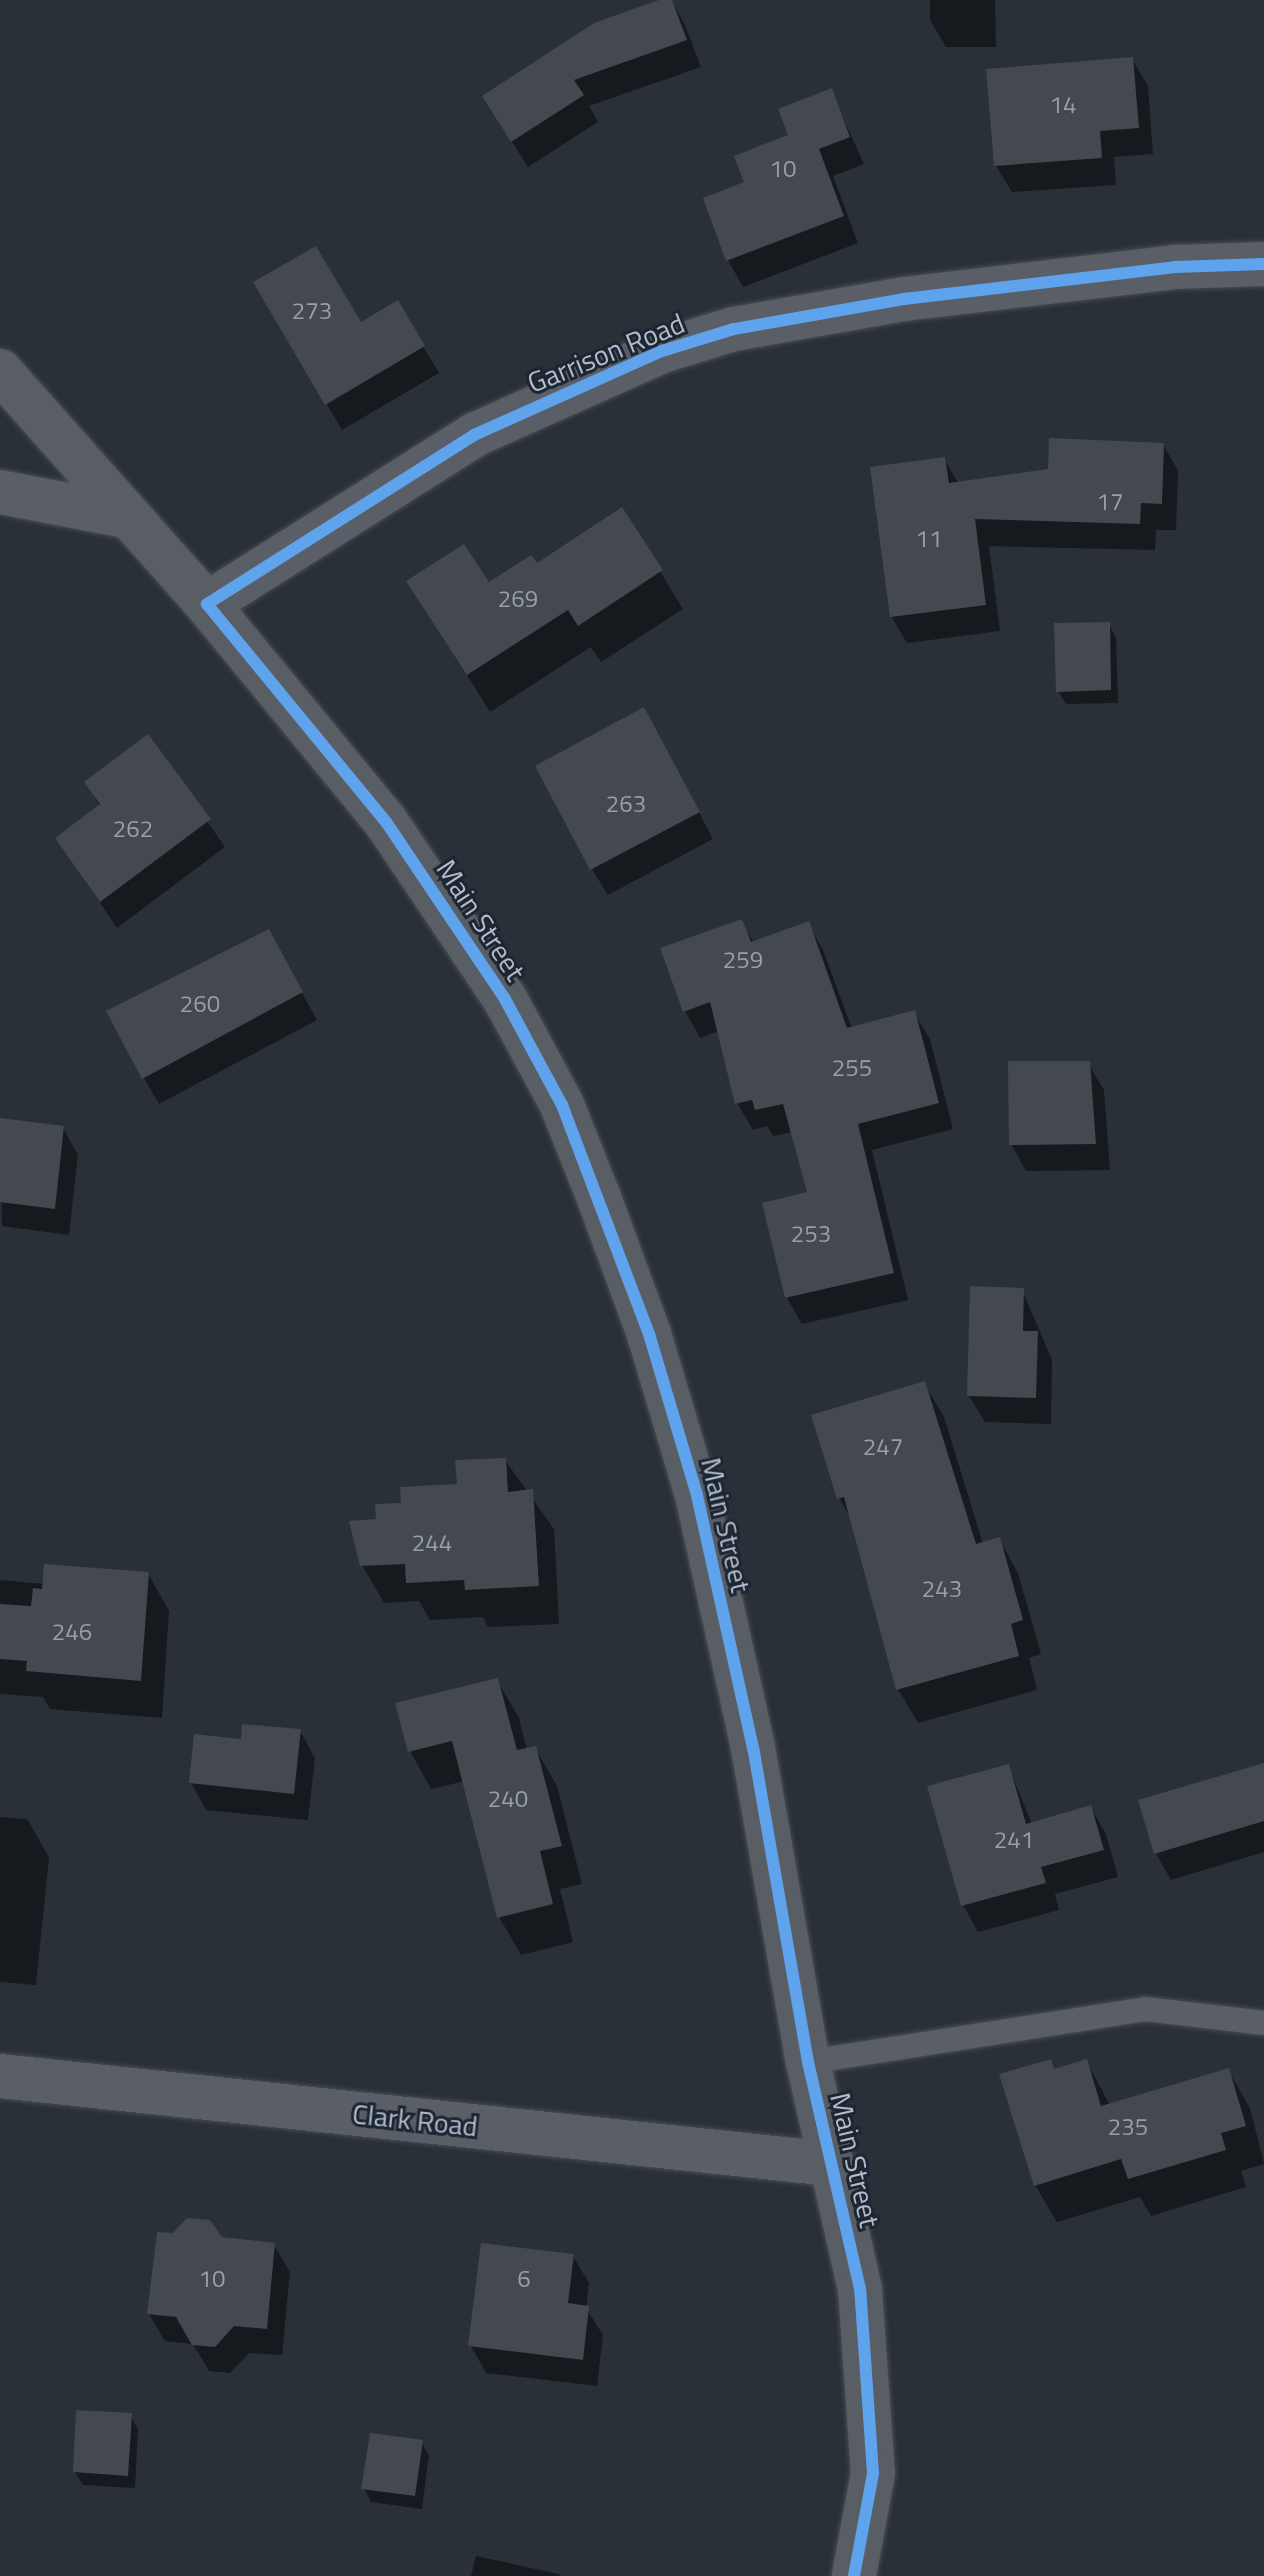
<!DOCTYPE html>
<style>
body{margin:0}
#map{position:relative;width:1264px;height:2576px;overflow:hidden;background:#2a3038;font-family:"Titillium Web",sans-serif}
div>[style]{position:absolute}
.shadow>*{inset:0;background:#0007}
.building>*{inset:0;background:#444950}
.roads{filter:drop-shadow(0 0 2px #484c53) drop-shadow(0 0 2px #484c53)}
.service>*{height:24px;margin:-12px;padding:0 12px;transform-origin:12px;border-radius:12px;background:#5a5e66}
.minor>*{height:44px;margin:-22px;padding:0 22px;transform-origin:22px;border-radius:22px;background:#5a5e66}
.tertiary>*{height:44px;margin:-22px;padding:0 22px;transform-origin:22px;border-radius:22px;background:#5a5e66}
.secondary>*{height:44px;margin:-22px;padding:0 22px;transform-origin:22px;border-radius:22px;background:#595d64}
.cycleway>*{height:12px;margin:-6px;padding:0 6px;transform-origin:6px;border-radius:6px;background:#60a3ed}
span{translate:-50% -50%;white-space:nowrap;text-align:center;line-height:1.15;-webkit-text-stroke:6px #1d2633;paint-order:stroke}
.number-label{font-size:24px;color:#989fab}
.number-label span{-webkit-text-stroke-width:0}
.street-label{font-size:28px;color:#b4bcc9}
</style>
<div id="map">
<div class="shadow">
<i style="clip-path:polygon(665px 0,671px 0,685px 25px,701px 67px,589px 106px,598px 122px,528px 167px,500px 123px)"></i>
<i style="clip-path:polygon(930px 0,995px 0,996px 47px,946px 47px,930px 20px)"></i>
<i style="clip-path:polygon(1132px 59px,1148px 86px,1153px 154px,1114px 157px,1116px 185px,1012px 192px,996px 166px)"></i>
<i style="clip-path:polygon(831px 91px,864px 164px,833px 176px,858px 243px,743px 287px,728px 260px,791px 137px)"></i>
<i style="clip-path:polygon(255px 283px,360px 324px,397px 303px,439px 373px,342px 430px)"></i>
<i style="clip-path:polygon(1163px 444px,1178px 471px,1176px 530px,1156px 530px,1155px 550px,989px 546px,1000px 631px,907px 643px,891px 616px,944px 459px,959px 484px,1050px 471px)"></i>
<i style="clip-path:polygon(622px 509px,683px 609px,601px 662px,591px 647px,490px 712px,409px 582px,488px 585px,536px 566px)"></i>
<i style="clip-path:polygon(1109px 624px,1116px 638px,1118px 703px,1066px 704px,1058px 691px)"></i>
<i style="clip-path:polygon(659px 736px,713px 839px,608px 895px,592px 869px)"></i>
<i style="clip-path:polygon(148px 737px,225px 847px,117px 928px,57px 839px,100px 806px,87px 783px)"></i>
<i style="clip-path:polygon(741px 921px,754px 943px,808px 924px,823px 950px,852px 1029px,914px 1013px,930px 1039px,953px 1129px,872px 1150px,908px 1300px,802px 1324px,787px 1298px,764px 1205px,810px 1193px,793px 1132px,773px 1136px,767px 1126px,753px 1130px,737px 1103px,719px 1031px,700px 1038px,685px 1011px)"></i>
<i style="clip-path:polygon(283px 958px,317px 1020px,159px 1104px,144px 1078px)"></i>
<i style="clip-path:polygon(1088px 1063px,1104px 1090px,1110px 1170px,1026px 1171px,1011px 1144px)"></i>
<i style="clip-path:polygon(0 1120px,63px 1128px,78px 1155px,69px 1235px,2px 1226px)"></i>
<i style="clip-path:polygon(1022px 1290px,1052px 1360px,1051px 1424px,985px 1422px,969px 1396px)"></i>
<i style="clip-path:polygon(924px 1383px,944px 1417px,983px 1544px,999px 1539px,1018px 1573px,1041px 1654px,1029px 1658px,1037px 1690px,918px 1723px,898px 1689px,853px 1522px,839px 1498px)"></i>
<i style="clip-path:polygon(505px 1460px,554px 1529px,559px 1624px,488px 1627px,483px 1617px,430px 1620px,419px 1601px,384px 1603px,362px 1565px,378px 1521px)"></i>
<i style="clip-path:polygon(148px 1573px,169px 1611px,162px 1718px,50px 1709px,43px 1697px,0 1694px,0 1580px,45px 1584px)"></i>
<i style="clip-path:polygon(497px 1680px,519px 1718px,527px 1750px,535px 1748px,557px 1786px,582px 1884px,560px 1889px,573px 1942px,521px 1955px,499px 1917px,465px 1781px,431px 1789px,410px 1751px)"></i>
<i style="clip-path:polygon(300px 1731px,315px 1758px,308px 1820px,206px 1810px,191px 1783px,242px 1741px)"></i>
<i style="clip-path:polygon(1264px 1765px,1264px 1852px,1171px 1880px,1156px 1853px)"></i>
<i style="clip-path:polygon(1008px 1766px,1032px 1824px,1091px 1808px,1106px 1834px,1118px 1877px,1055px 1894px,1059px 1910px,978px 1932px,963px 1905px)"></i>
<i style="clip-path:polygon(0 1817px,27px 1819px,49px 1857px,36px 1985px,0 1982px)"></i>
<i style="clip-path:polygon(1050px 2061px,1055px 2071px,1086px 2061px,1110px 2105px,1228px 2070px,1250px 2108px,1264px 2164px,1241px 2171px,1246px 2187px,1151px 2216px,1140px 2197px,1057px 2222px,1035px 2185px)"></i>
<i style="clip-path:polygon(221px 2239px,274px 2245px,290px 2272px,282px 2355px,249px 2353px,230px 2373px,209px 2371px,193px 2344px,165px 2341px,149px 2314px)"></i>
<i style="clip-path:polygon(573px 2256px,589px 2283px,586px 2308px,603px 2335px,597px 2386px,486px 2373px,471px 2346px)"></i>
<i style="clip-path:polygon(130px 2415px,138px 2429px,135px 2488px,83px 2485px,75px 2472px)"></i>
<i style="clip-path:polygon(421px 2442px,429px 2455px,422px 2509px,371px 2502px,364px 2488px)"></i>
<i style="clip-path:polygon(476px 2556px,559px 2574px,560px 2576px,471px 2576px)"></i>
</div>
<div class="building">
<i style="clip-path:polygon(659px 0,672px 0,687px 40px,574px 80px,584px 95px,511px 142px,482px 96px,594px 23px)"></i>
<i style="clip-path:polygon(1133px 57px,1139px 128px,1100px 131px,1102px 158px,994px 166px,986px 69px)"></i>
<i style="clip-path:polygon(832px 88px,850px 137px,819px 149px,844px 216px,726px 261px,703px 198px,744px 182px,734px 156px,788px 135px,778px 109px)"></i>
<i style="clip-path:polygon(316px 246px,361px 322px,398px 300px,425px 346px,325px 405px,253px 282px)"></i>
<i style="clip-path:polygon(1049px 438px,1164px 443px,1162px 504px,1141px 503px,1140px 524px,975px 519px,986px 605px,890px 617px,870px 467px,945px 457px,949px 483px,1048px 469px)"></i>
<i style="clip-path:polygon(622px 507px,663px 570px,578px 626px,568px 610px,467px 675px,406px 581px,464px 544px,489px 582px,531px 555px,537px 563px)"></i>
<i style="clip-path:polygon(1110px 622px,1111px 690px,1056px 692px,1054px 623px)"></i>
<i style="clip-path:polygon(644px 707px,700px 812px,590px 870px,535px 766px)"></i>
<i style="clip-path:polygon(148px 734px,211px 819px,100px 902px,55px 838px,100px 804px,84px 782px)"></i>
<i style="clip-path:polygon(742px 919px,751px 942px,809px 921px,847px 1028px,915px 1010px,939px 1103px,858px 1124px,894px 1273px,785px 1298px,762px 1203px,807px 1192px,783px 1104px,755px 1110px,752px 1100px,735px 1104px,710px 1002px,683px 1012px,660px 948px)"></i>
<i style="clip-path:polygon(269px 929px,303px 992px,142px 1079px,106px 1011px)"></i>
<i style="clip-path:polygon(1008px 1061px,1090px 1061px,1096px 1144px,1009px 1145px)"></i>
<i style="clip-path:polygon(0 1118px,64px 1126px,55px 1209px,0 1202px)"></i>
<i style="clip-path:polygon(970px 1286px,1024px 1288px,1023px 1331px,1038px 1331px,1036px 1398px,967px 1396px)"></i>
<i style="clip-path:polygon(925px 1381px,976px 1544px,1000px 1537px,1023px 1620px,1011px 1624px,1019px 1656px,896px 1690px,844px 1497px,837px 1499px,811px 1415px)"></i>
<i style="clip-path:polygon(506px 1458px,508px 1492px,533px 1489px,539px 1586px,465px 1590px,464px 1580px,406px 1583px,405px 1564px,360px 1566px,349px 1521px,376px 1519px,375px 1504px,401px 1503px,400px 1487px,457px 1484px,455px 1460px)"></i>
<i style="clip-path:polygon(44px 1564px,149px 1572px,141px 1681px,26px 1671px,27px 1661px,0 1659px,0 1604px,31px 1606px,33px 1588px,42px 1589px)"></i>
<i style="clip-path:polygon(498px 1678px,517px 1750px,536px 1746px,562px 1846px,540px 1851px,553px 1904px,497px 1918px,452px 1741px,408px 1752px,395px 1703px)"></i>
<i style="clip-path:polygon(242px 1724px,301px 1729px,294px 1794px,189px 1783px,194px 1734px,241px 1739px)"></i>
<i style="clip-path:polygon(1264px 1763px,1264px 1821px,1154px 1854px,1138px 1800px)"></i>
<i style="clip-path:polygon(1009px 1764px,1026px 1824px,1091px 1805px,1104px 1850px,1041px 1867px,1046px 1883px,961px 1906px,927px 1786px)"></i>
<i style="clip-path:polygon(1051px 2059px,1054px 2069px,1087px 2059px,1101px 2106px,1229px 2068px,1246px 2126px,1221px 2133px,1226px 2150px,1128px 2179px,1121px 2159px,1034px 2186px,999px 2074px)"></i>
<i style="clip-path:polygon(187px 2218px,210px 2220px,222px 2237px,275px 2243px,267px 2329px,234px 2326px,215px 2347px,192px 2345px,176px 2317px,147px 2314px,157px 2232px,173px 2233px)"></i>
<i style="clip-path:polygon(481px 2243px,574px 2254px,568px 2303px,589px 2306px,583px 2360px,468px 2346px)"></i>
<i style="clip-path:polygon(76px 2410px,132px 2413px,128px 2476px,73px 2472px)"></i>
<i style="clip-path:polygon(370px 2433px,423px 2440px,415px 2496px,361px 2489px)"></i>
</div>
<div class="roads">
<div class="service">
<i style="left:808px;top:2062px;width:341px;rotate:-8.9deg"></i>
<i style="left:1145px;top:2009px;width:120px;rotate:6.7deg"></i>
</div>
<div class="minor">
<i style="left:207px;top:604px;width:316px;rotate:-32.3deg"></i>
<i style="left:474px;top:435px;width:206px;rotate:-24.1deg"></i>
<i style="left:662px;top:351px;width:75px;rotate:-17deg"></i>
<i style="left:734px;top:329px;width:173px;rotate:-10deg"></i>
<i style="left:904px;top:299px;width:273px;rotate:-6.7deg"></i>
<i style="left:1175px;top:267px;width:89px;rotate:-1.9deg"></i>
<i style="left:0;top:2076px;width:835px;rotate:6.05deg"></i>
</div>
<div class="tertiary">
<i style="left:0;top:492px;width:127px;rotate:10.9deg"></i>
</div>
<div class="secondary">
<i style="left:0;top:371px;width:312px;rotate:48.4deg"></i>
<i style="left:207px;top:604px;width:282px;rotate:50.6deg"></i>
<i style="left:386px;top:822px;width:213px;rotate:56.1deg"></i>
<i style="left:505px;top:999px;width:120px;rotate:61.7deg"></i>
<i style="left:562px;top:1105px;width:100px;rotate:68.3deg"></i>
<i style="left:599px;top:1198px;width:145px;rotate:69.8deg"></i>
<i style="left:649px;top:1334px;width:168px;rotate:73.4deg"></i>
<i style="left:697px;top:1495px;width:259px;rotate:77.5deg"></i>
<i style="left:753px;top:1748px;width:319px;rotate:80.1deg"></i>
<i style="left:808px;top:2062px;width:233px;rotate:77.1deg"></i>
<i style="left:860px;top:2289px;width:184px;rotate:86deg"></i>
<i style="left:873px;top:2473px;width:105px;rotate:100.5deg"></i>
</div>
</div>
<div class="cycleway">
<i style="left:854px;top:2576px;width:105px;rotate:-79.5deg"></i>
<i style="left:873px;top:2473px;width:184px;rotate:-94deg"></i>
<i style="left:860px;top:2289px;width:233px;rotate:-102.9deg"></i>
<i style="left:808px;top:2062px;width:319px;rotate:-99.9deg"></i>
<i style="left:753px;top:1748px;width:259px;rotate:-102.5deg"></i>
<i style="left:697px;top:1495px;width:168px;rotate:-106.6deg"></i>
<i style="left:649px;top:1334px;width:245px;rotate:-110.8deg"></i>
<i style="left:562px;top:1105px;width:120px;rotate:-118.3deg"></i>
<i style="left:505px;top:999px;width:213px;rotate:-123.9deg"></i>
<i style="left:386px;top:822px;width:282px;rotate:-129.4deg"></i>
<i style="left:207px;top:604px;width:316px;rotate:-32.3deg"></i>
<i style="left:474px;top:435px;width:206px;rotate:-24.1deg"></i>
<i style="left:662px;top:351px;width:75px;rotate:-17deg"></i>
<i style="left:734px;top:329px;width:173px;rotate:-10deg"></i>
<i style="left:904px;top:299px;width:273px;rotate:-6.7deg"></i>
<i style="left:1175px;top:267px;width:89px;rotate:-1.9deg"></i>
</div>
<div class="number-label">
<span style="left:1063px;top:105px">14</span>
<span style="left:783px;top:169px">10</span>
<span style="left:312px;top:311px">273</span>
<span style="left:1110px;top:502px">17</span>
<span style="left:929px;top:539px">11</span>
<span style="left:518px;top:599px">269</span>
<span style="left:626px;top:804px">263</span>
<span style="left:133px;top:829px">262</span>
<span style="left:743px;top:960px">259</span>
<span style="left:200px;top:1004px">260</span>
<span style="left:852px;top:1068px">255</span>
<span style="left:811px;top:1234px">253</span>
<span style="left:883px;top:1447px">247</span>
<span style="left:432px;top:1543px">244</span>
<span style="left:942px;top:1589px">243</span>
<span style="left:72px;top:1632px">246</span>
<span style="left:508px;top:1799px">240</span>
<span style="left:1014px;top:1840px">241</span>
<span style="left:1128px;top:2127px">235</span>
<span style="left:212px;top:2279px">10</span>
<span style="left:524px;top:2279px">6</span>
</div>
<div class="street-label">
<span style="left:606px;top:353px;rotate:-22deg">Garrison Road</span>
<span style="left:481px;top:920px;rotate:57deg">Main Street</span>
<span style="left:726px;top:1525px;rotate:77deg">Main Street</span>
<span style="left:415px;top:2120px;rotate:6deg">Clark Road</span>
<span style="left:855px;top:2160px;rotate:77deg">Main Street</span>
</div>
</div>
